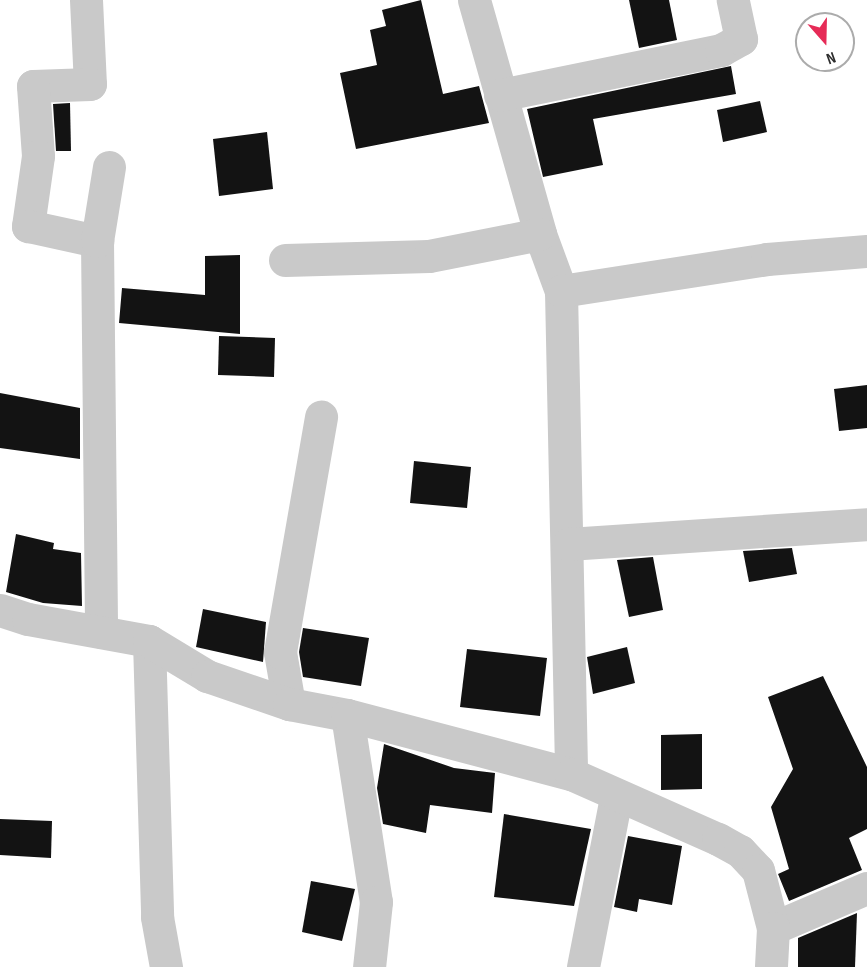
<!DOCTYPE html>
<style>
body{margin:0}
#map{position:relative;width:867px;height:967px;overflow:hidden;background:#fff;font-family:"Sofia Sans Condensed",sans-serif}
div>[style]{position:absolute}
.building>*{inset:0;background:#131313}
.minor>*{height:33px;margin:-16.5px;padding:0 16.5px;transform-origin:16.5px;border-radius:16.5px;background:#c9c9c9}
.tertiary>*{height:33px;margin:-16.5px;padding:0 16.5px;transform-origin:16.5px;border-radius:16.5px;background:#c9c9c9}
span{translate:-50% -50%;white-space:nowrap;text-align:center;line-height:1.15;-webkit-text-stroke:6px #fff;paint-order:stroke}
.north{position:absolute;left:795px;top:12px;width:60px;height:60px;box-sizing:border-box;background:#fff;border:2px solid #ababab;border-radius:50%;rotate:160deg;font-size:16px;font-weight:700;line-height:24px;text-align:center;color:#2c2c2c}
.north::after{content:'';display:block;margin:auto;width:21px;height:27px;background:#e62b57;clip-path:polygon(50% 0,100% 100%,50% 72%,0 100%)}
</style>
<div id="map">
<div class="building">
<i style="clip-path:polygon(421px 0,443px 94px,479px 86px,489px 123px,356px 149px,340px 73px,377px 65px,370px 30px,386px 26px,382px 10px)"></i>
<i style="clip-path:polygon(629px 0,669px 0,677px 40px,639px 48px)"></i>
<i style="clip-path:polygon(731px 66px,736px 94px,593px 119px,603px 165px,543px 177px,527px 109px)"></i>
<i style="clip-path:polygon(760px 101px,767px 132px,723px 142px,717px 110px)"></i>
<i style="clip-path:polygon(70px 103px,71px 151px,56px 151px,53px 104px)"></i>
<i style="clip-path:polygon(267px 132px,273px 189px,219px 196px,213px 139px)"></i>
<i style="clip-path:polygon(240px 255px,240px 334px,119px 323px,122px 288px,205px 295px,205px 256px)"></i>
<i style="clip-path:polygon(219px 336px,275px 338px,274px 377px,218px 375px)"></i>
<i style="clip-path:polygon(867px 385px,867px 428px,839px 431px,834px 389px)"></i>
<i style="clip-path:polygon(0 393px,80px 408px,80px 459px,0 448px)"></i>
<i style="clip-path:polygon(414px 461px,471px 467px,467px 508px,410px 503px)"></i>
<i style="clip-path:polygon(16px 534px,54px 543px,53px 549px,81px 553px,82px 606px,43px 603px,6px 592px)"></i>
<i style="clip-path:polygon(792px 548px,797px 574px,749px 582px,743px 551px)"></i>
<i style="clip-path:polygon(653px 557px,663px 610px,629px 617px,617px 560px)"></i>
<i style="clip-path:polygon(203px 609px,266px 622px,263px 662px,196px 647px)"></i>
<i style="clip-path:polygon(303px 628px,369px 638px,361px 686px,303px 677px,299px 652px)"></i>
<i style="clip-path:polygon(627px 647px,635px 683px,593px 694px,587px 657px)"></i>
<i style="clip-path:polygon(467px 649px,547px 658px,540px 716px,460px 707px)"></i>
<i style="clip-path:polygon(823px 676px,867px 767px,867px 829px,849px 838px,862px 870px,789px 901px,778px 874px,789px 869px,771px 807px,793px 769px,768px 697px)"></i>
<i style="clip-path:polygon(702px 734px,702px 789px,661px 790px,661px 735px)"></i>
<i style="clip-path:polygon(384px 744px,454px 768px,495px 773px,492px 813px,430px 805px,426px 833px,383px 824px,377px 788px)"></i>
<i style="clip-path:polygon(504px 814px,591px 829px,574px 906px,494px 897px)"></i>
<i style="clip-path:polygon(0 819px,52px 821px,51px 858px,0 855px)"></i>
<i style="clip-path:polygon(628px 836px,682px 846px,672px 905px,639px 899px,637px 912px,614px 907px)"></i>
<i style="clip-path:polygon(311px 881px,355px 889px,342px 941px,302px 932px)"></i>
<i style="clip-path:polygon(857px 913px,855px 967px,798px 967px,798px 938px)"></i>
</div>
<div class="minor">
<i style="left:86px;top:0;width:84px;rotate:87.3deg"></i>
<i style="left:90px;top:84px;width:57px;rotate:178deg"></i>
<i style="left:33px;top:86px;width:70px;rotate:85.9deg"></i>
<i style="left:38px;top:156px;width:71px;rotate:98.1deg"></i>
<i style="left:28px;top:226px;width:71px;rotate:12.3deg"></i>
<i style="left:97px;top:241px;width:391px;rotate:89.4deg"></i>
<i style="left:474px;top:0;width:243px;rotate:74.2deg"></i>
<i style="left:540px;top:234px;width:61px;rotate:69.8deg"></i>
<i style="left:561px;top:291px;width:483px;rotate:88.8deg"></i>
<i style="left:500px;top:95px;width:226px;rotate:-11.5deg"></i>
<i style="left:721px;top:50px;width:23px;rotate:-29deg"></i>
<i style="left:741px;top:39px;width:40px;rotate:-102deg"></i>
<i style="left:97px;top:241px;width:75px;rotate:-80.8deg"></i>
<i style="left:285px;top:260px;width:144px;rotate:-1.6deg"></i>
<i style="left:429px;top:256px;width:113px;rotate:-11.2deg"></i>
<i style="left:561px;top:291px;width:208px;rotate:-8.8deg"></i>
<i style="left:767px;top:259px;width:100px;rotate:-4.6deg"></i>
<i style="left:568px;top:544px;width:300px;rotate:-3.8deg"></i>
<i style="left:149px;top:641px;width:276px;rotate:88.3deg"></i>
<i style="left:157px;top:917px;width:51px;rotate:79.8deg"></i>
<i style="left:289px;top:704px;width:53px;rotate:-99.8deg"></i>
<i style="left:280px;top:652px;width:239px;rotate:-80.1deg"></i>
<i style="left:347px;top:715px;width:189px;rotate:81.2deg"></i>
<i style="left:376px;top:902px;width:65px;rotate:96.1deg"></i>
<i style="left:773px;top:928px;width:102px;rotate:-23.1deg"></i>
<i style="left:583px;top:967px;width:173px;rotate:-79deg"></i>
</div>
<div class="tertiary">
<i style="left:0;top:610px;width:29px;rotate:18deg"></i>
<i style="left:28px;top:619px;width:123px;rotate:10.3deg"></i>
<i style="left:149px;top:641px;width:68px;rotate:31.1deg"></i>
<i style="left:207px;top:676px;width:87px;rotate:18.9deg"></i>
<i style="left:289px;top:704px;width:59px;rotate:10.7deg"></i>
<i style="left:347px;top:715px;width:232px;rotate:14.8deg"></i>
<i style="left:571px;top:774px;width:161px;rotate:23.9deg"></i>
<i style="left:718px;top:839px;width:25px;rotate:29deg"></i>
<i style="left:740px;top:851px;width:26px;rotate:47deg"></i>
<i style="left:758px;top:870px;width:60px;rotate:75.5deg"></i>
<i style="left:773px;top:928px;width:39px;rotate:93deg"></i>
</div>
<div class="north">N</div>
</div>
